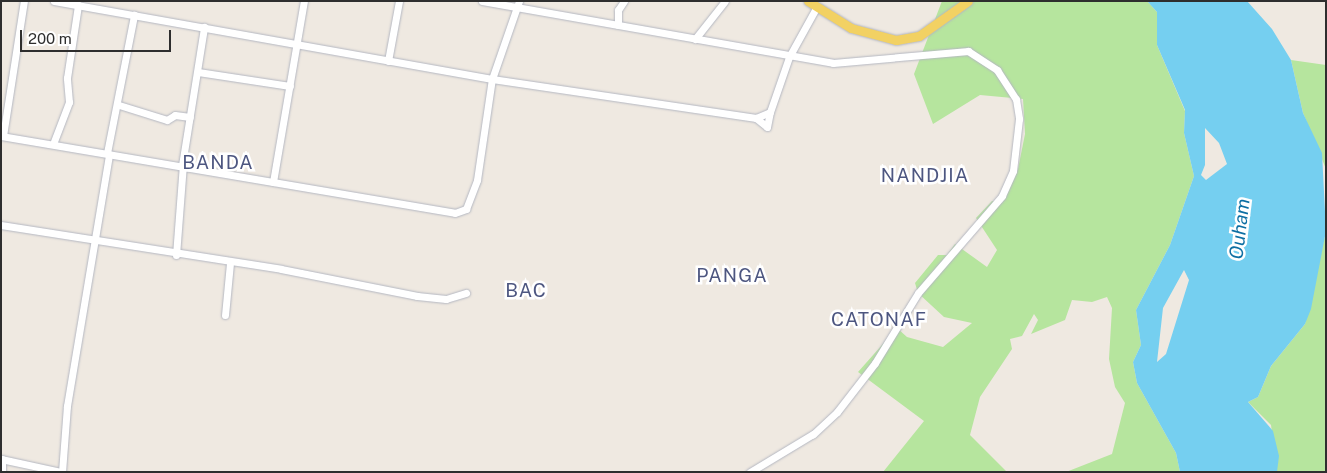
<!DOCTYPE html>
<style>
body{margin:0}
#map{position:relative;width:1327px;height:473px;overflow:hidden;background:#efe9e1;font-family:"Public Sans",sans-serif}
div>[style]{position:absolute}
.green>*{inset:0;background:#b6e59e}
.water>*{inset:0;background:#75cff0}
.roads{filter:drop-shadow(0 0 1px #b4b7c1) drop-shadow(0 0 1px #b4b7c1)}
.minor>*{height:7px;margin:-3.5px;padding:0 3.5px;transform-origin:3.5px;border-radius:3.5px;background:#fff}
.major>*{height:9px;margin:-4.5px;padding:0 4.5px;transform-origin:4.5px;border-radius:4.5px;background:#f2d163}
span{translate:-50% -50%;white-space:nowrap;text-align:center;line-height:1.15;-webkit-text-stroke:5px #fff;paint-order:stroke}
.neighbourhood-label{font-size:19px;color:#4d5680;letter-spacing:1px}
.water-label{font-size:19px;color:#0d6fa3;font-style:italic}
.frame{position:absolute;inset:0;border:2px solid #2e2e2e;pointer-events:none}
.scale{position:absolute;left:20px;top:30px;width:151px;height:22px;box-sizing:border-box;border:2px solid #2e2e2e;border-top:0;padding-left:6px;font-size:15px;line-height:18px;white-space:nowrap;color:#2e2e2e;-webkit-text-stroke:4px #fff;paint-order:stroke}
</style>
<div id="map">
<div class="green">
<i style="clip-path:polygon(942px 1px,1147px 1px,1157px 12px,1157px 45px,1185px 111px,1184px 133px,1194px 176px,1170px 245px,1136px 310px,1141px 345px,1133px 362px,1137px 383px,1176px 453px,1180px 472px,1066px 472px,1112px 454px,1125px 403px,1115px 387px,1109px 359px,1112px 308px,1107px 297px,1092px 302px,1072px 300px,1065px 320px,1031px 334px,1038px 320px,1034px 314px,1022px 336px,1010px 339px,1012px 349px,980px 397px,970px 435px,1007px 472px,883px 472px,924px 421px,858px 372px,897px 328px,907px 337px,943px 347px,972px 323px,944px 317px,918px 293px,915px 283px,938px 255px,947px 255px,955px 244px,987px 267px,997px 250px,976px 218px,992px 201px,1002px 203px,1018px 169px,1025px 134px,1023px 99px,980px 95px,933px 124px,914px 74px)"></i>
<i style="clip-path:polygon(1291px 60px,1326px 65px,1326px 169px,1303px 113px)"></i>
<i style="clip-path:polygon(1326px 231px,1326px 472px,1277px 472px,1271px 425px,1248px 402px,1258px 397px,1271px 366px,1305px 324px)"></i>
</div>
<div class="water">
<i style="clip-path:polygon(evenodd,1147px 1px,1247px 1px,1272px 29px,1291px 60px,1303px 113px,1322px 153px,1326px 231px,1311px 309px,1305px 324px,1271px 366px,1258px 397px,1248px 402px,1273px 431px,1279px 456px,1277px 472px,1180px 472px,1176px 453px,1137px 383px,1133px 362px,1141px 345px,1136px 310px,1170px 245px,1194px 176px,1184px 133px,1185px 110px,1157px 45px,1157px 12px,1147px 1px,1205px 128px,1219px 143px,1227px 164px,1206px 180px,1201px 175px,1205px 165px,1205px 128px,1147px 1px,1184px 270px,1189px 280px,1166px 354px,1157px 362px,1163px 308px,1184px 270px)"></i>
</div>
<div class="roads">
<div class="minor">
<i style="left:54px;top:1px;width:445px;rotate:10.1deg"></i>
<i style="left:492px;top:79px;width:267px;rotate:8.4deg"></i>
<i style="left:756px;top:118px;width:15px;rotate:-23deg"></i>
<i style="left:770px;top:112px;width:58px;rotate:-70.9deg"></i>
<i style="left:789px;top:57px;width:56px;rotate:-61.1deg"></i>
<i style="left:482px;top:1px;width:356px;rotate:10deg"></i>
<i style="left:833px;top:63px;width:136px;rotate:-5.1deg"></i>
<i style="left:968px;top:51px;width:35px;rotate:33deg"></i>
<i style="left:997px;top:70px;width:35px;rotate:57deg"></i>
<i style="left:1016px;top:99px;width:20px;rotate:81deg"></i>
<i style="left:1019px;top:119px;width:52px;rotate:96.6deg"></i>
<i style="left:1013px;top:171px;width:27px;rotate:114deg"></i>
<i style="left:1002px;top:196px;width:128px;rotate:130.9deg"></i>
<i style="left:918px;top:293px;width:82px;rotate:121.6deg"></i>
<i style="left:875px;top:363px;width:62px;rotate:127.8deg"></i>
<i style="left:837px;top:412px;width:33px;rotate:137deg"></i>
<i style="left:813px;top:434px;width:74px;rotate:148.9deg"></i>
<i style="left:618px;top:25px;width:15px;rotate:-90deg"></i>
<i style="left:618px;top:10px;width:11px;rotate:-56deg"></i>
<i style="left:695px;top:39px;width:48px;rotate:-51.7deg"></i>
<i style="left:388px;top:61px;width:61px;rotate:-79.6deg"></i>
<i style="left:198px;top:72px;width:93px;rotate:8.7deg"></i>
<i style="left:119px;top:105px;width:50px;rotate:17.4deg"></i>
<i style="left:167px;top:120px;width:9px;rotate:-32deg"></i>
<i style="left:175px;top:115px;width:15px;rotate:8deg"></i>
<i style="left:756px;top:118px;width:14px;rotate:39deg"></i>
<i style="left:767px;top:127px;width:15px;rotate:-79deg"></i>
<i style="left:1px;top:136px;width:460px;rotate:9.6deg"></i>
<i style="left:455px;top:213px;width:12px;rotate:-20deg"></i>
<i style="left:466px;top:209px;width:31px;rotate:-69deg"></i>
<i style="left:477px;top:180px;width:102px;rotate:-81.6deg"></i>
<i style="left:492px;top:79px;width:83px;rotate:-70.9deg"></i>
<i style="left:3px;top:136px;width:137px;rotate:-81.2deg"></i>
<i style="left:53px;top:144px;width:45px;rotate:-69.1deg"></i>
<i style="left:69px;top:102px;width:24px;rotate:-95deg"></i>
<i style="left:67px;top:78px;width:74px;rotate:-81.4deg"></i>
<i style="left:107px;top:153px;width:141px;rotate:-78.9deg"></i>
<i style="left:182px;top:165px;width:140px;rotate:-80.9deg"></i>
<i style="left:273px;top:182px;width:184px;rotate:-80.3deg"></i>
<i style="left:1px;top:225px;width:283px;rotate:8.9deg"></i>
<i style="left:281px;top:269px;width:139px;rotate:11.2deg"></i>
<i style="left:417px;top:296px;width:29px;rotate:6deg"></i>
<i style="left:446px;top:299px;width:21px;rotate:-17deg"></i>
<i style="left:176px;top:255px;width:90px;rotate:-85.6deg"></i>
<i style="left:225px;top:315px;width:52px;rotate:-84.5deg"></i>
<i style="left:1px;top:459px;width:61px;rotate:12.2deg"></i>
<i style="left:2px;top:459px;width:13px;rotate:90deg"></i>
<i style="left:62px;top:472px;width:66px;rotate:-85.7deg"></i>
<i style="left:67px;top:406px;width:255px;rotate:-80.5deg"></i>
</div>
<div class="major">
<i style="left:808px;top:1px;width:51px;rotate:32.1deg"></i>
<i style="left:851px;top:28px;width:47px;rotate:14.9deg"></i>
<i style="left:896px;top:40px;width:23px;rotate:-10deg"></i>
<i style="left:919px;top:36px;width:60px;rotate:-35.5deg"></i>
</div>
</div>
<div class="neighbourhood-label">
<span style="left:218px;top:163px">BANDA</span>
<span style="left:925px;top:176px">NANDJIA</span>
<span style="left:732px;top:276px">PANGA</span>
<span style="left:526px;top:291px">BAC</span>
<span style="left:879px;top:320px">CATONAF</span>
</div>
<div class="water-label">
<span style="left:1240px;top:229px;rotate:-83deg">Ouham</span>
</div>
<div class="frame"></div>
<div class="scale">200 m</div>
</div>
